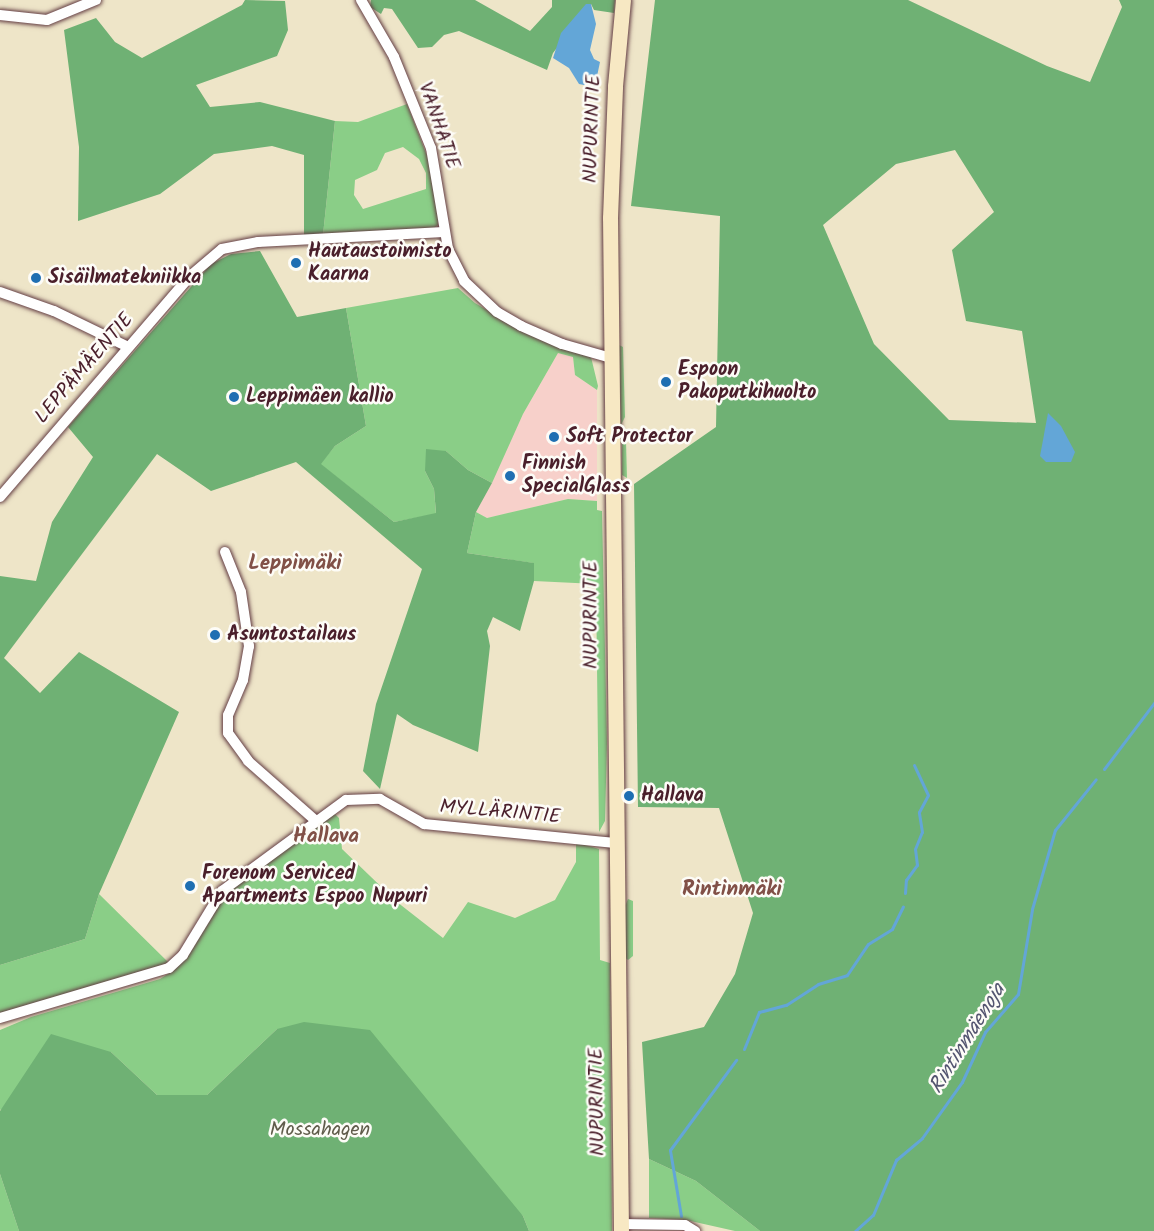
<!DOCTYPE html>
<meta charset="utf-8">
<style>
body{margin:0}
#map{position:relative;width:1154px;height:1231px;overflow:hidden;background:#eee5c8;font-family:Kalam,sans-serif}
div>[style]{position:absolute}
.built>*{inset:0;background:#f7d0ca}
.green>*{inset:0;background:#8ace87}
.forest>*{inset:0;background:#6fb174}
.water>*{inset:0;background:#63a6d7}
.stream>*{height:3px;margin:-1.5px;padding:0 1.5px;transform-origin:1.5px;border-radius:1.5px;background:#63a6d7}
.roads{filter:drop-shadow(0 0 2px #633d43) drop-shadow(0 0 2px #633d43)}
.street>*{height:10px;margin:-5px;padding:0 5px;transform-origin:5px;border-radius:5px;background:#fff}
.secondary>*{height:15px;margin:-7.5px;padding:0 7.5px;transform-origin:7.5px;border-radius:7.5px;background:#f7e8c3}
.dots>*{width:16px;height:16px;translate:-50% -50%;box-sizing:border-box;border:3px solid #fdfcf7;border-radius:50%}
span{translate:-50% -50%;white-space:nowrap;text-align:center;line-height:1.15;-webkit-text-stroke:5px #fdfcf7;paint-order:stroke}
.street-label{font-size:20px;color:#4a1f2b}
.poi-label{font-size:20px;color:#4a1f2b;font-weight:700}
.left{translate:0 -50%;text-align:left}
.park-label{font-size:20px;color:#605c4b}
.neighbourhood-label{font-size:21px;color:#815047;font-weight:700}
.water-label{font-size:21px;color:#545570;font-style:italic}
</style>
<div id="map">
<div class="built">
<i style="clip-path:polygon(558px 353px,573px 357px,575px 375px,597px 390px,597px 501px,568px 499px,487px 518px,476px 512px,523px 414px)"></i>
</div>
<div class="green">
<i style="clip-path:polygon(evenodd,407px 104px,429px 161px,439px 212px,438px 225px,433px 229px,323px 235px,335px 121px,358px 122px,407px 104px,403px 147px,419px 159px,426px 173px,426px 189px,363px 209px,354px 195px,355px 180px,377px 170px,385px 153px,403px 147px)"></i>
<i style="clip-path:polygon(458px 288px,475px 303px,524px 332px,591px 357px,598px 386px,597px 390px,575px 375px,573px 357px,558px 353px,523px 414px,492px 483px,468px 470px,446px 451px,425px 471px,434px 489px,436px 514px,394px 522px,320px 464px,335px 446px,366px 426px,346px 308px)"></i>
<i style="clip-path:polygon(619px 345px,623px 347px,625px 417px,621px 425px)"></i>
<i style="clip-path:polygon(622px 439px,626px 442px,627px 478px,622px 475px)"></i>
<i style="clip-path:polygon(568px 499px,597px 501px,597px 510px,602px 511px,607px 743px,605px 821px,599px 832px,596px 584px,534px 581px,533px 563px,467px 553px,476px 512px,487px 518px)"></i>
<i style="clip-path:polygon(332px 811px,339px 818px,342px 849px,397px 902px,443px 938px,468px 902px,515px 918px,555px 900px,576px 862px,576px 842px,599px 849px,600px 960px,610px 963px,612px 1231px,529px 1231px,523px 1216px,277px 1029px,207px 1095px,157px 1095px,111px 1052px,0 1110px,0 1030px,31px 1017px,160px 979px,174px 970px,225px 894px)"></i>
<i style="clip-path:polygon(99px 894px,168px 962px,153px 971px,0 1013px,0 965px,85px 939px)"></i>
<i style="clip-path:polygon(628px 899px,633px 901px,633px 956px,628px 960px,624px 957px,624px 908px)"></i>
<i style="clip-path:polygon(649px 1159px,696px 1181px,760px 1231px,735px 1231px,686px 1220px,649px 1218px)"></i>
<i style="clip-path:polygon(0 1174px,19px 1231px,0 1231px)"></i>
</div>
<div class="forest">
<i style="clip-path:polygon(245px 0,285px 1px,288px 30px,277px 56px,196px 85px,210px 107px,260px 102px,335px 121px,323px 235px,304px 235px,304px 155px,272px 146px,214px 154px,160px 194px,78px 221px,79px 147px,64px 30px,96px 18px,115px 42px,142px 58px,242px 5px)"></i>
<i style="clip-path:polygon(371px 0,475px 0,530px 31px,552px 7px,552px 0,615px 0,614px 13px,594px 10px,591px 4px,553px 53px,547px 70px,459px 31px,444px 35px,432px 47px,418px 48px,392px 9px,384px 8px,381px 14px,370px 7px)"></i>
<i style="clip-path:polygon(evenodd,655px 0,908px 0,1047px 66px,1090px 82px,1122px 7px,1119px 0,1154px 0,1154px 1231px,760px 1231px,696px 1181px,649px 1159px,642px 1042px,704px 1027px,735px 974px,753px 913px,719px 808px,638px 807px,634px 484px,716px 427px,720px 216px,631px 206px,655px 0,955px 150px,994px 212px,952px 250px,966px 321px,1022px 331px,1036px 423px,949px 420px,874px 344px,823px 225px,896px 164px,955px 150px)"></i>
<i style="clip-path:polygon(260px 251px,297px 317px,346px 308px,366px 426px,335px 446px,321px 464px,394px 522px,436px 513px,434px 489px,425px 471px,426px 449px,446px 451px,468px 470px,492px 483px,476px 512px,467px 553px,534px 563px,534px 581px,520px 631px,493px 617px,487px 631px,490px 646px,478px 752px,413px 725px,397px 714px,380px 789px,363px 771px,376px 704px,422px 569px,296px 462px,211px 491px,157px 454px,4px 658px,40px 693px,79px 652px,179px 712px,99px 894px,85px 939px,0 965px,0 576px,36px 581px,52px 522px,93px 457px,68px 427px,211px 264px,231px 254px)"></i>
<i style="clip-path:polygon(304px 1022px,370px 1030px,523px 1216px,529px 1231px,19px 1231px,0 1174px,0 1111px,51px 1034px,111px 1052px,157px 1095px,207px 1095px,277px 1029px)"></i>
</div>
<div class="water">
<i style="clip-path:polygon(586px 4px,591px 4px,596px 24px,590px 50px,594px 59px,600px 62px,596px 81px,589px 86px,579px 84px,569px 68px,553px 58px,561px 33px)"></i>
<i style="clip-path:polygon(1048px 413px,1061px 426px,1075px 452px,1071px 462px,1046px 462px,1040px 456px)"></i>
</div>
<div class="stream">
<i style="left:1104px;top:769px;width:83px;rotate:-52.9deg"></i>
<i style="left:905px;top:893px;width:13px;rotate:-86deg"></i>
<i style="left:906px;top:880px;width:19px;rotate:-54deg"></i>
<i style="left:917px;top:865px;width:16px;rotate:-97deg"></i>
<i style="left:915px;top:849px;width:18px;rotate:-68deg"></i>
<i style="left:922px;top:832px;width:20px;rotate:-99deg"></i>
<i style="left:919px;top:812px;width:19px;rotate:-62deg"></i>
<i style="left:928px;top:795px;width:33px;rotate:-115deg"></i>
<i style="left:744px;top:1049px;width:40px;rotate:-68deg"></i>
<i style="left:759px;top:1012px;width:28px;rotate:-15deg"></i>
<i style="left:786px;top:1005px;width:38px;rotate:-33deg"></i>
<i style="left:818px;top:984px;width:30px;rotate:-17deg"></i>
<i style="left:847px;top:975px;width:37px;rotate:-56deg"></i>
<i style="left:868px;top:944px;width:28px;rotate:-32deg"></i>
<i style="left:892px;top:929px;width:25px;rotate:-64deg"></i>
<i style="left:681px;top:1216px;width:67px;rotate:-99.5deg"></i>
<i style="left:670px;top:1150px;width:112px;rotate:-53.7deg"></i>
<i style="left:855px;top:1231px;width:24px;rotate:-42deg"></i>
<i style="left:873px;top:1215px;width:60px;rotate:-67.3deg"></i>
<i style="left:896px;top:1160px;width:34px;rotate:-40deg"></i>
<i style="left:922px;top:1138px;width:69px;rotate:-54.5deg"></i>
<i style="left:962px;top:1082px;width:55px;rotate:-65.3deg"></i>
<i style="left:985px;top:1032px;width:50px;rotate:-49deg"></i>
<i style="left:1018px;top:994px;width:86px;rotate:-80.6deg"></i>
<i style="left:1032px;top:909px;width:82px;rotate:-73.8deg"></i>
<i style="left:1055px;top:830px;width:65px;rotate:-51.2deg"></i>
</div>
<div class="roads">
<div class="street">
<i style="left:361px;top:0;width:66px;rotate:59.9deg"></i>
<i style="left:394px;top:57px;width:98px;rotate:67.9deg"></i>
<i style="left:431px;top:148px;width:102px;rotate:80.4deg"></i>
<i style="left:448px;top:249px;width:36px;rotate:63deg"></i>
<i style="left:464px;top:281px;width:45px;rotate:43.2deg"></i>
<i style="left:497px;top:312px;width:28px;rotate:30deg"></i>
<i style="left:521px;top:326px;width:45px;rotate:23.7deg"></i>
<i style="left:562px;top:344px;width:51px;rotate:15.9deg"></i>
<i style="left:0;top:15px;width:47px;rotate:6.1deg"></i>
<i style="left:47px;top:20px;width:53px;rotate:-22.2deg"></i>
<i style="left:0;top:292px;width:57px;rotate:19.4deg"></i>
<i style="left:54px;top:311px;width:82px;rotate:25.9deg"></i>
<i style="left:0;top:497px;width:291px;rotate:-49.3deg"></i>
<i style="left:190px;top:276px;width:42px;rotate:-40.2deg"></i>
<i style="left:222px;top:249px;width:37px;rotate:-11deg"></i>
<i style="left:258px;top:242px;width:186px;rotate:-3.1deg"></i>
<i style="left:225px;top:552px;width:43px;rotate:68.2deg"></i>
<i style="left:241px;top:592px;width:55px;rotate:81.6deg"></i>
<i style="left:249px;top:646px;width:35px;rotate:100deg"></i>
<i style="left:243px;top:680px;width:38px;rotate:113deg"></i>
<i style="left:228px;top:715px;width:18px;rotate:90deg"></i>
<i style="left:228px;top:733px;width:34px;rotate:54deg"></i>
<i style="left:248px;top:761px;width:91px;rotate:41.4deg"></i>
<i style="left:0;top:1018px;width:176px;rotate:-16.5deg"></i>
<i style="left:169px;top:968px;width:19px;rotate:-43deg"></i>
<i style="left:183px;top:955px;width:75px;rotate:-58.6deg"></i>
<i style="left:222px;top:891px;width:154px;rotate:-36.3deg"></i>
<i style="left:346px;top:800px;width:34px;rotate:-2deg"></i>
<i style="left:380px;top:799px;width:51px;rotate:29.6deg"></i>
<i style="left:424px;top:824px;width:192px;rotate:5.7deg"></i>
<i style="left:621px;top:1224px;width:64px;rotate:0.9deg"></i>
<i style="left:685px;top:1225px;width:12px;rotate:31deg"></i>
</div>
<div class="secondary">
<i style="left:621px;top:1231px;width:1013px;rotate:-90.62deg"></i>
<i style="left:610px;top:218px;width:132px;rotate:-87.8deg"></i>
<i style="left:615px;top:86px;width:86px;rotate:-84.7deg"></i>
</div>
</div>
<div class="dots">
<i style="left:296px;top:263px;background:#1f6fb2"></i>
<i style="left:36px;top:278px;background:#1f6fb2"></i>
<i style="left:666px;top:382px;background:#1f6fb2"></i>
<i style="left:234px;top:397px;background:#1f6fb2"></i>
<i style="left:554px;top:437px;background:#1f6fb2"></i>
<i style="left:510px;top:476px;background:#1f6fb2"></i>
<i style="left:215px;top:635px;background:#1f6fb2"></i>
<i style="left:629px;top:796px;background:#1f6fb2"></i>
<i style="left:190px;top:886px;background:#1f6fb2"></i>
</div>
<div class="street-label">
<span style="left:438px;top:126px;rotate:71deg">VANHATIE</span>
<span style="left:593px;top:129px;rotate:-88deg">NUPURINTIE</span>
<span style="left:85px;top:369px;rotate:-49deg">LEPPÄMÄENTIE</span>
<span style="left:592px;top:615px;rotate:-90deg">NUPURINTIE</span>
<span style="left:500px;top:813px;rotate:5deg">MYLLÄRINTIE</span>
<span style="left:598px;top:1102px;rotate:-91deg">NUPURINTIE</span>
</div>
<div class="poi-label">
<span class="left" style="left:308px;top:264px">Hautaustoimisto<br>Kaarna</span>
<span class="left" style="left:48px;top:278px">Sisäilmatekniikka</span>
<span class="left" style="left:678px;top:382px">Espoon<br>Pakoputkihuolto</span>
<span class="left" style="left:246px;top:397px">Leppimäen kallio</span>
<span class="left" style="left:566px;top:437px">Soft Protector</span>
<span class="left" style="left:522px;top:476px">Finnish<br>SpecialGlass</span>
<span class="left" style="left:227px;top:635px">Asuntostailaus</span>
<span class="left" style="left:641px;top:796px">Hallava</span>
<span class="left" style="left:202px;top:886px">Forenom Serviced<br>Apartments Espoo Nupuri</span>
</div>
<div class="park-label">
<span style="left:320px;top:1130px">Mossahagen</span>
</div>
<div class="neighbourhood-label">
<span style="left:295px;top:564px">Leppimäki</span>
<span style="left:326px;top:837px">Hallava</span>
<span style="left:732px;top:890px">Rintinmäki</span>
</div>
<div class="water-label">
<span style="left:968px;top:1039px;rotate:-58deg">Rintinmäenoja</span>
</div>
</div>
